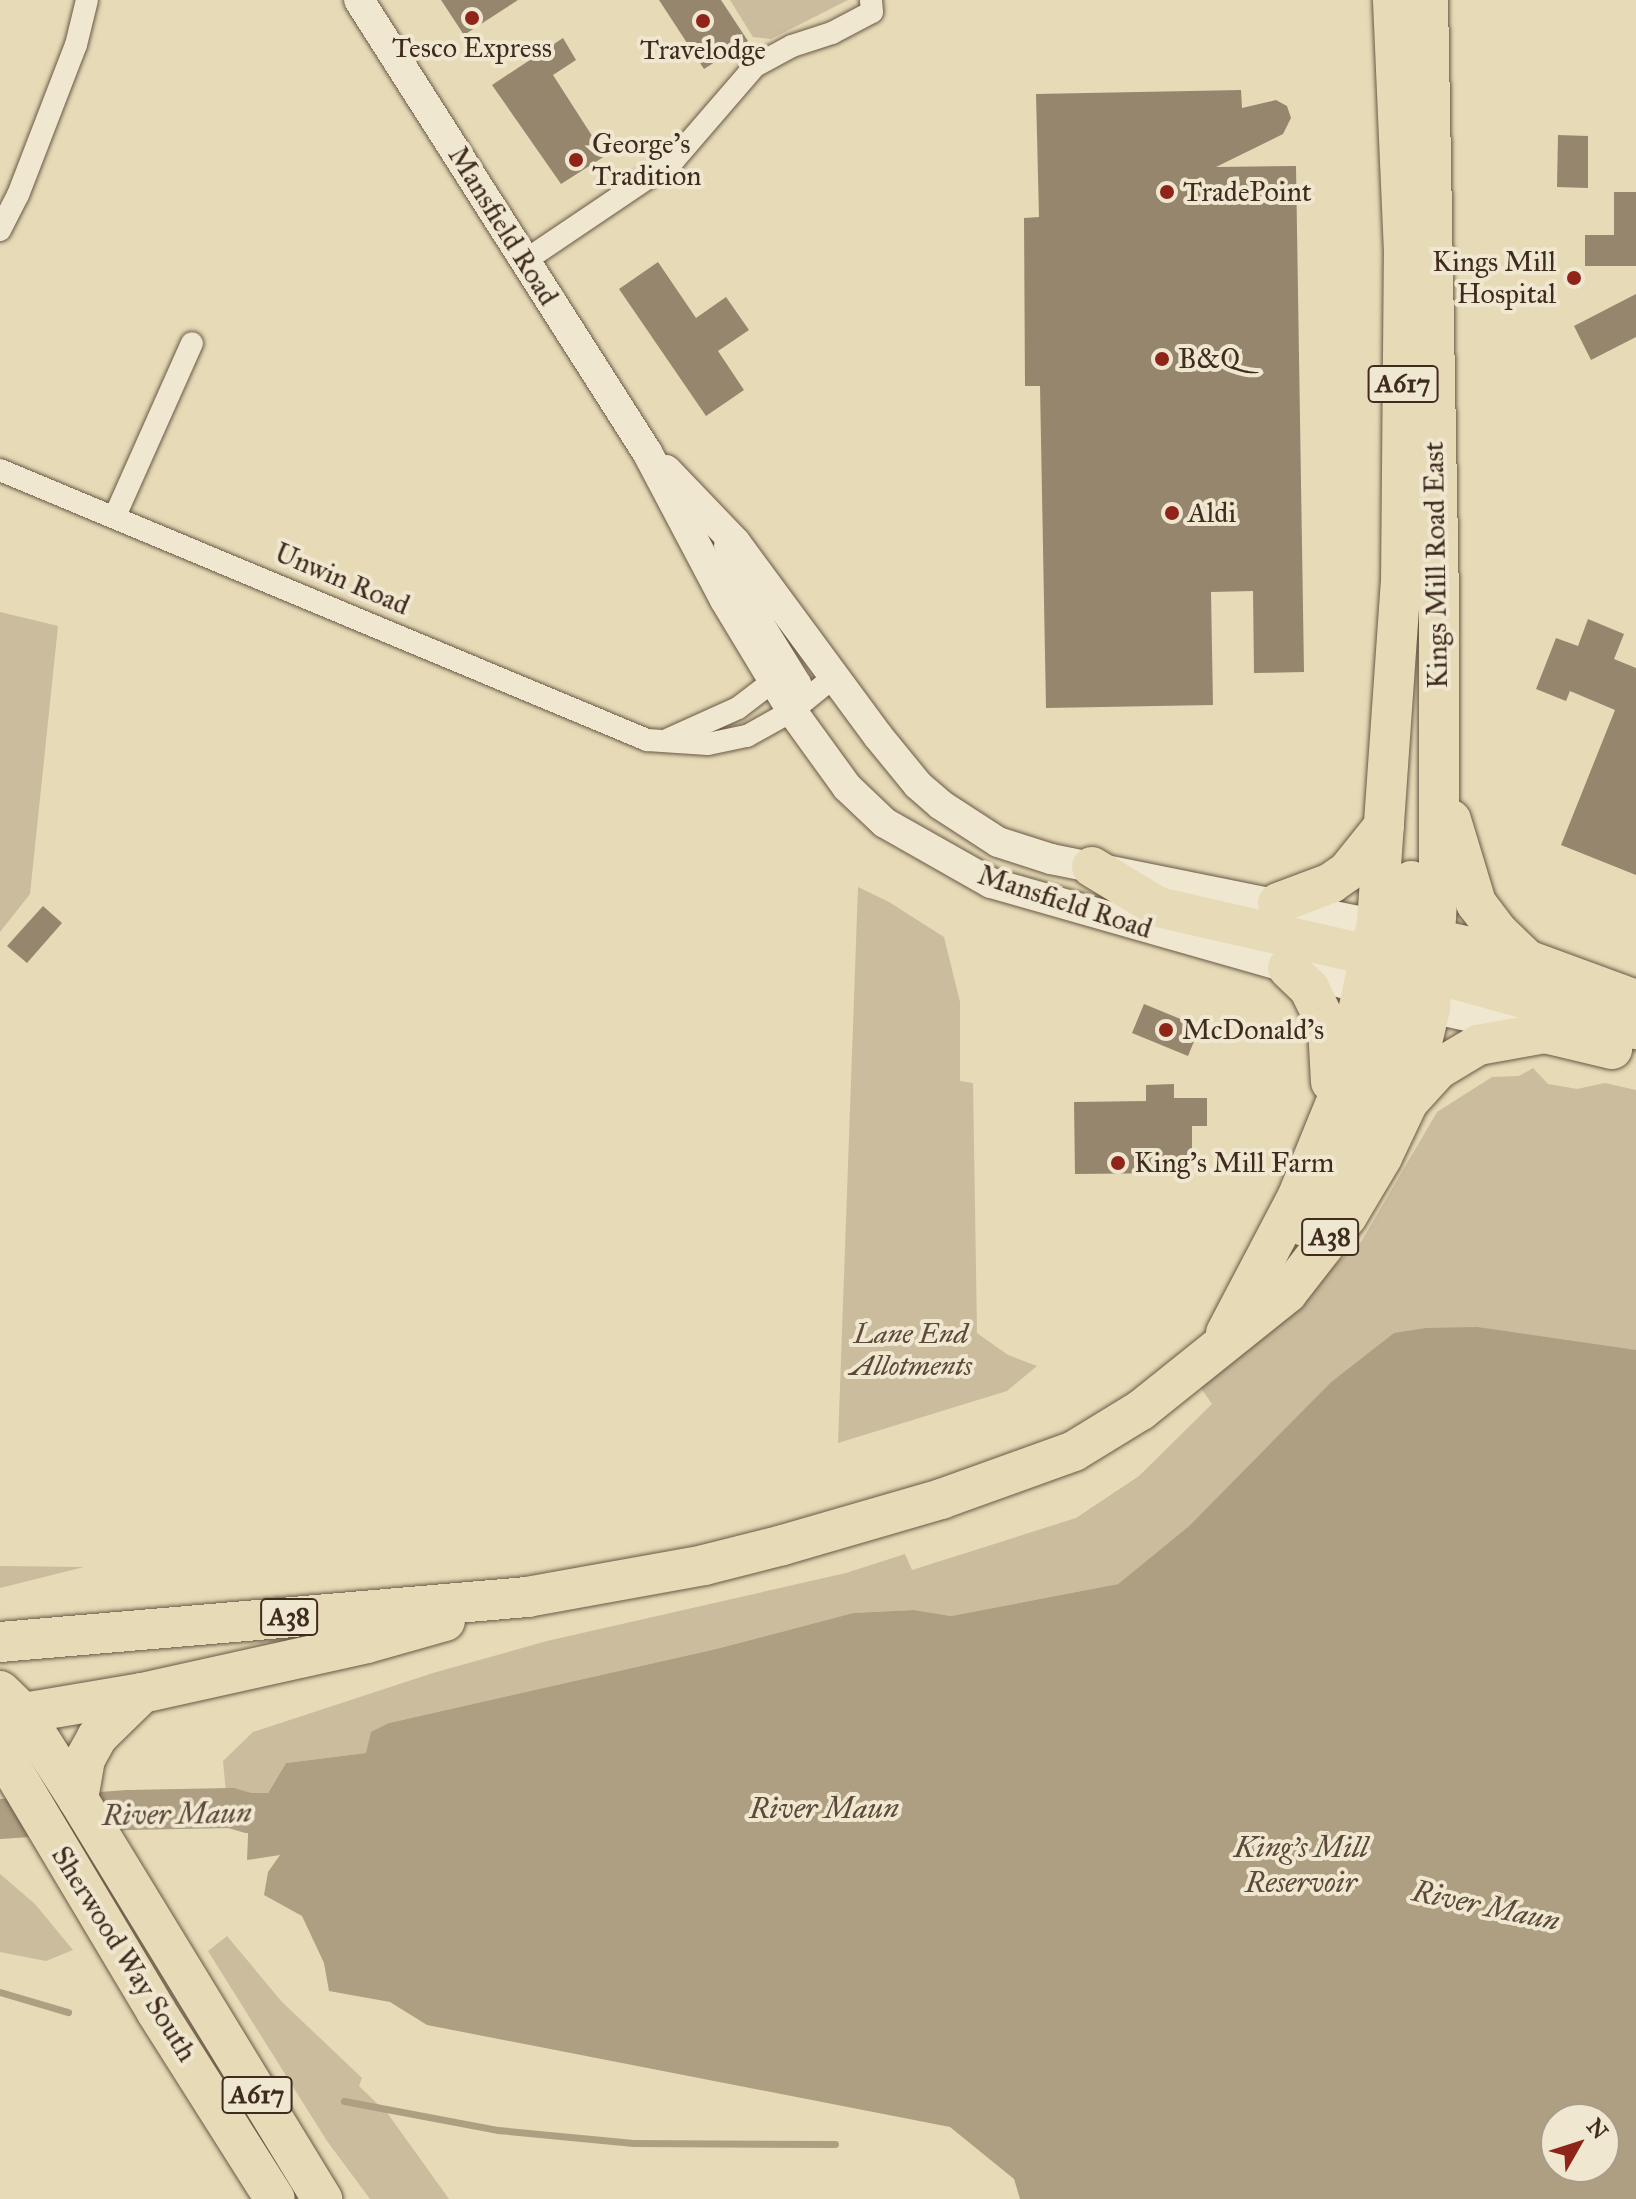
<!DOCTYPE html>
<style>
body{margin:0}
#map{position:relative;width:1636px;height:2199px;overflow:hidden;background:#e6dab7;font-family:"IM FELL Great Primer",serif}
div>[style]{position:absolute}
.green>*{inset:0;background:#cabc9d}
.water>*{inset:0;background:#ae9f83}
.stream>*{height:7px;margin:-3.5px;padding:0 3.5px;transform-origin:3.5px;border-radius:3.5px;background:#ae9f83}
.river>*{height:40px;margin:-20px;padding:0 20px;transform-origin:20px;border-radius:20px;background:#ae9f83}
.building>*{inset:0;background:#96866e}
.roads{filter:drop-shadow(0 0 2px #6a5845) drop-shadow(0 0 2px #6a5845)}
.street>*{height:22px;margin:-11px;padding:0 11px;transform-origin:11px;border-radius:11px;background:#efe7d0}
.secondary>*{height:30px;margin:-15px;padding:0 15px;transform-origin:15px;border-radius:15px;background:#efe7d0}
.highway>*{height:40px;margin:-20px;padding:0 20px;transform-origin:20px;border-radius:20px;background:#e6dab7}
.dots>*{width:22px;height:22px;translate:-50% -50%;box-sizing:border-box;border:4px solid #efe7d0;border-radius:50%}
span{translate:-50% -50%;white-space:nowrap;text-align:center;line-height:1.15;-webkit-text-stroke:8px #efe7d0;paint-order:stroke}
.shield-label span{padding:2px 6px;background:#efe7d0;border:2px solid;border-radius:6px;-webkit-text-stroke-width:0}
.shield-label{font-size:26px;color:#402c1f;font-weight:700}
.poi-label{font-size:28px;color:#402c1f}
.left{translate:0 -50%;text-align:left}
.right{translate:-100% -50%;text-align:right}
.street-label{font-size:28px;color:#402c1f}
.park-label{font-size:28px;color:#5c4938;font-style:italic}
.water-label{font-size:30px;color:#5c4938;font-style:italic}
.north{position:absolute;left:1540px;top:2103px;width:80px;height:80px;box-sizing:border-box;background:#efe7d0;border:2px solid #a99c89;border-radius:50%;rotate:51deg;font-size:22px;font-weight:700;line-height:32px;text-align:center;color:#402c1f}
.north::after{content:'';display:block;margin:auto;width:28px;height:36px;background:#8f2418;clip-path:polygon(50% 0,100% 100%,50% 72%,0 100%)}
</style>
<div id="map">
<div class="green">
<i style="clip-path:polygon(730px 0,848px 0,771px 39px,753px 37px)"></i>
<i style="clip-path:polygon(0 612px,58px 626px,30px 894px,0 932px)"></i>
<i style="clip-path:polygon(858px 887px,889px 902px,944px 937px,960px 1002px,960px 1081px,973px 1083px,977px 1333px,1008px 1355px,1037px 1366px,1007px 1391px,838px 1443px)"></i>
<i style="clip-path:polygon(1533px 1068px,1548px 1084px,1577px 1089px,1605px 1083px,1636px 1090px,1636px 1350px,1330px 1383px,1189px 1526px,1118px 1584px,951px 1616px,914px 1610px,853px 1613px,716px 1649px,389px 1723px,367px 1753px,286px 1763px,264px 1800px,226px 1793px,223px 1761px,253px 1732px,433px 1673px,547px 1641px,846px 1573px,905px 1554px,912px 1570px,1076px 1518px,1139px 1476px,1212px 1404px,1198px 1384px,1361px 1242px,1437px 1112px,1492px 1077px,1519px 1076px)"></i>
<i style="clip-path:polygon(0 1566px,84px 1567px,0 1588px)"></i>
<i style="clip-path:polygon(0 1874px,35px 1904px,73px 1950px,46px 1961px,0 1952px)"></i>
<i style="clip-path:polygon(227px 1936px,282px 2002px,362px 2078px,359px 2086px,388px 2114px,449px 2199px,370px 2199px,327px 2141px,208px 1951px)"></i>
</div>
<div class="water">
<i style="clip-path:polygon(evenodd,1477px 1327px,1636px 1350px,1636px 2199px,1020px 2199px,1014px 2179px,950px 2127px,427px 2025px,390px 2002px,329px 1991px,324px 1963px,302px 1916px,264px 1895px,268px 1872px,280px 1855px,247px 1860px,249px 1813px,264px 1800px,286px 1763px,366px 1753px,371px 1732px,389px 1723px,716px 1649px,853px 1613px,914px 1610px,951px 1616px,1118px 1584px,1189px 1526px,1330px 1383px,1394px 1333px,1426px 1328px,1477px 1327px,1556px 2119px,1604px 2119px,1604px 2167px,1556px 2167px,1556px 2119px)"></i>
</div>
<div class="stream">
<i style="left:0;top:1992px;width:71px;rotate:16.4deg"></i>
<i style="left:344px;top:2101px;width:157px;rotate:10.7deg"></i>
<i style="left:498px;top:2130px;width:136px;rotate:5.5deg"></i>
<i style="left:633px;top:2143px;width:202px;rotate:0.3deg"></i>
</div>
<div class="river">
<i style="left:0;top:1819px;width:129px;rotate:-4deg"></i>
<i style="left:129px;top:1810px;width:102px;rotate:-1.1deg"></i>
<i style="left:231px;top:1808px;width:19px;rotate:16deg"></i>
<i style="left:249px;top:1813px;width:52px"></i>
</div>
<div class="building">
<i style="clip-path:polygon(441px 0,518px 0,464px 35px)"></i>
<i style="clip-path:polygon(659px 0,721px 0,748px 41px,704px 69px)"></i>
<i style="clip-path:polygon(563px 38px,576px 60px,553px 75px,605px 156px,561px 184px,492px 85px)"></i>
<i style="clip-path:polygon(1241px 90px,1242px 108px,1276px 100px,1287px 106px,1291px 118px,1283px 134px,1216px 167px,1296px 166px,1304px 672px,1254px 673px,1253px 591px,1211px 592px,1213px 705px,1046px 708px,1040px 386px,1025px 386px,1024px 218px,1039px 217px,1036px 94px)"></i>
<i style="clip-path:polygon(1558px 135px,1588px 136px,1588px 188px,1557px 187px)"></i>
<i style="clip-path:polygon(1614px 192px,1636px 192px,1636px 266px,1585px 266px,1585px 235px,1614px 235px)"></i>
<i style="clip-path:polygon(658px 262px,696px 318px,726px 297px,749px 330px,718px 351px,744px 390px,706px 416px,619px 289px)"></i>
<i style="clip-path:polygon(1636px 294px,1636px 337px,1591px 360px,1574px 326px)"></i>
<i style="clip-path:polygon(1588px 619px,1624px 634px,1614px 659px,1636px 668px,1636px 875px,1561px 845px,1615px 710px,1570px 691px,1566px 701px,1536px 689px,1556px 638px,1578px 646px)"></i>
<i style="clip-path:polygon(43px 906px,62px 923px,27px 963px,7px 946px)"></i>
<i style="clip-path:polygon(1144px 1004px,1200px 1027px,1188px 1056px,1132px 1033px)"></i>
<i style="clip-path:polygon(1174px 1084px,1174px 1098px,1207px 1098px,1207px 1126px,1192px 1126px,1192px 1159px,1173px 1160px,1173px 1173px,1075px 1174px,1074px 1102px,1146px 1101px,1146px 1085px)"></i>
</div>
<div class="roads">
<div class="street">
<i style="left:0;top:230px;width:39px;rotate:-63deg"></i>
<i style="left:18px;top:195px;width:161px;rotate:-68.9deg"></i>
<i style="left:76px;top:45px;width:46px;rotate:-76.3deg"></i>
<i style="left:526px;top:260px;width:177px;rotate:-34deg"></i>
<i style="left:673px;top:161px;width:125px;rotate:-49.2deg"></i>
<i style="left:755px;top:66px;width:42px;rotate:-28.4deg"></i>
<i style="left:792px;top:46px;width:42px;rotate:-18deg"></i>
<i style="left:832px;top:33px;width:45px;rotate:-27.7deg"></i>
<i style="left:872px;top:12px;width:12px;rotate:-95deg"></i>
<i style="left:0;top:470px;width:701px;rotate:22.65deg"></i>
<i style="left:647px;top:740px;width:61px;rotate:3.8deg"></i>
<i style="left:708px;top:744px;width:40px;rotate:-12deg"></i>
<i style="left:747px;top:736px;width:51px;rotate:-29.1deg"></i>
<i style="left:792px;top:711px;width:55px;rotate:-39.1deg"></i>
<i style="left:115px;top:516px;width:189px;rotate:-66deg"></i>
<i style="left:725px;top:545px;width:87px;rotate:64deg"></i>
<i style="left:763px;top:623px;width:70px;rotate:58.3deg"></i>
<i style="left:800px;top:683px;width:14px;rotate:94deg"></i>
<i style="left:799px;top:697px;width:16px;rotate:117deg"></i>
<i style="left:669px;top:739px;width:76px;rotate:-24.2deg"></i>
<i style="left:738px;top:708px;width:58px;rotate:-37.3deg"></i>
</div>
<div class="secondary">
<i style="left:359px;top:0;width:536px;rotate:57.5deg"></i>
<i style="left:647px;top:452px;width:167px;rotate:62.2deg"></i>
<i style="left:725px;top:600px;width:130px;rotate:58.9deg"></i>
<i style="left:792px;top:711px;width:94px;rotate:54.1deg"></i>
<i style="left:847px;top:787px;width:52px;rotate:43.5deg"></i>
<i style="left:885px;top:823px;width:122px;rotate:29.5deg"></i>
<i style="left:991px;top:883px;width:456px;rotate:15.9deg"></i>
<i style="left:1430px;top:1008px;width:108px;rotate:12.2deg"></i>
<i style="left:666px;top:470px;width:100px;rotate:46.2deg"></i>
<i style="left:735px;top:542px;width:241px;rotate:53.6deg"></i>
<i style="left:878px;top:736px;width:63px;rotate:50.8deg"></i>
<i style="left:918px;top:785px;width:30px;rotate:41deg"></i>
<i style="left:941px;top:805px;width:68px;rotate:33deg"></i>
<i style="left:998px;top:842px;width:56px;rotate:17.8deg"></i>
<i style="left:1051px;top:859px;width:354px;rotate:11.4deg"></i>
</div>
<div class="highway">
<i style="left:1451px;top:820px;width:87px;rotate:73.2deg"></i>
<i style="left:1476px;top:903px;width:34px;rotate:53deg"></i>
<i style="left:1496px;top:930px;width:43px;rotate:44.1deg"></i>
<i style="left:1092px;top:867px;width:77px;rotate:31.2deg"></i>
<i style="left:1158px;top:907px;width:220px;rotate:12.9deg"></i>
<i style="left:1372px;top:956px;width:26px;rotate:36deg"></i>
<i style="left:1278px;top:903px;width:57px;rotate:-20.7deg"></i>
<i style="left:1331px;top:883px;width:19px;rotate:-35deg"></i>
<i style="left:1347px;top:872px;width:59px;rotate:-51.2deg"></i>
<i style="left:1434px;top:939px;width:95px;rotate:12.7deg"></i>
<i style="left:1527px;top:960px;width:116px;rotate:20.2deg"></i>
<i style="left:1411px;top:962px;width:24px;rotate:28deg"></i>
<i style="left:1432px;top:973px;width:212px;rotate:15.4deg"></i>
<i style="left:1288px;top:968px;width:29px;rotate:44deg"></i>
<i style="left:1309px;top:988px;width:43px;rotate:64deg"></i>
<i style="left:1328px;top:1027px;width:55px;rotate:86.9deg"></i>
<i style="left:1367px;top:987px;width:29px;rotate:-44deg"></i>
<i style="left:1388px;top:967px;width:40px;rotate:-60.3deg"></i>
<i style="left:1408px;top:932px;width:51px;rotate:-86.6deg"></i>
<i style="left:1408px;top:1102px;width:45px;rotate:-47.7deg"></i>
<i style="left:1438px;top:1069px;width:47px;rotate:-31deg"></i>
<i style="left:1478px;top:1045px;width:68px;rotate:-10.2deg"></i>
<i style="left:1545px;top:1033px;width:69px;rotate:13.4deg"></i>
<i style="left:1304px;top:1226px;width:15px;rotate:-48deg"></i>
<i style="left:1314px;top:1215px;width:52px;rotate:-59deg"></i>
<i style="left:1341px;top:1170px;width:52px;rotate:-66.4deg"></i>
<i style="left:1362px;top:1122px;width:146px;rotate:-73.3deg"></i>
<i style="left:1404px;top:982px;width:42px;rotate:-56.7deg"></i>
<i style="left:1226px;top:1333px;width:153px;rotate:-62.3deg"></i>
<i style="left:1297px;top:1198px;width:117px;rotate:-67.8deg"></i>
<i style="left:1341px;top:1090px;width:171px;rotate:-77.8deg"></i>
<i style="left:1377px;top:923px;width:340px;rotate:-86deg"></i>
<i style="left:1401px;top:584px;width:331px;rotate:-89.5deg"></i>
<i style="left:1404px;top:253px;width:253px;rotate:-92.5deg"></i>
<i style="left:0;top:1642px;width:529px;rotate:-4.88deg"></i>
<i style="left:527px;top:1597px;width:180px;rotate:-10.2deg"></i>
<i style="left:704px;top:1565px;width:81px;rotate:-14.2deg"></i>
<i style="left:783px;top:1545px;width:165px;rotate:-16.2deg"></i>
<i style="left:941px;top:1499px;width:141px;rotate:-19.8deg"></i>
<i style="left:1074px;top:1451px;width:79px;rotate:-31.5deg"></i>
<i style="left:1141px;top:1410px;width:187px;rotate:-38.7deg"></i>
<i style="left:1287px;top:1293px;width:98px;rotate:-52.1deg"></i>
<i style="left:1347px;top:1216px;width:69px;rotate:-59.3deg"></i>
<i style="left:1382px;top:1157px;width:61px;rotate:-64.7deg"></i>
<i style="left:1408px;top:1102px;width:97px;rotate:-76.8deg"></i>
<i style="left:1430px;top:1008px;width:135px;rotate:-86.2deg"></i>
<i style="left:1439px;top:873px;width:274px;rotate:-90deg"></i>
<i style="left:1439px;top:599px;width:599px;rotate:-91.05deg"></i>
<i style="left:0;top:1691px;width:32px;rotate:44deg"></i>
<i style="left:23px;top:1713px;width:102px;rotate:57.4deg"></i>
<i style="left:78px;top:1799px;width:469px;rotate:58.6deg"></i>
<i style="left:0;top:1717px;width:144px;rotate:-9.6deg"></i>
<i style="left:142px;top:1693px;width:230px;rotate:-12.5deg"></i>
<i style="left:367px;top:1643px;width:81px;rotate:-15.8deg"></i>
<i style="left:0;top:1749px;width:305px;rotate:59.2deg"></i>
<i style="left:156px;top:2011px;width:222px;rotate:57.7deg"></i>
<i style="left:78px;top:1799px;width:41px;rotate:-80.1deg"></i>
<i style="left:85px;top:1759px;width:25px;rotate:-61deg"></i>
<i style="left:97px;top:1737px;width:63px;rotate:-44.4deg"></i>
</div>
</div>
<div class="dots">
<i style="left:472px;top:18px;background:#8f2418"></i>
<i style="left:703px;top:21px;background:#8f2418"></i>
<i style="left:576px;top:160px;background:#8f2418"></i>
<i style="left:1167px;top:192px;background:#8f2418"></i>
<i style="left:1574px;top:278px;background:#8f2418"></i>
<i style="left:1162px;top:359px;background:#8f2418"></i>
<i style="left:1172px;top:513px;background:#8f2418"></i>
<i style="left:1166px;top:1030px;background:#8f2418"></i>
<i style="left:1118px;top:1163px;background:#8f2418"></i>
</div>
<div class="shield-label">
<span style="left:1403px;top:384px">A617</span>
<span style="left:1330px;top:1237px">A38</span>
<span style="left:289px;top:1617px">A38</span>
<span style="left:257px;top:2095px">A617</span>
</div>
<div class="poi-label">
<span style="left:472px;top:48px">Tesco Express</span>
<span style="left:703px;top:50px">Travelodge</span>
<span class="left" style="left:592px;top:160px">George's<br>Tradition</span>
<span class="left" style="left:1183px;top:192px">TradePoint</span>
<span class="right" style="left:1556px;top:278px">Kings Mill<br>Hospital</span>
<span class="left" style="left:1178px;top:359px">B&amp;Q</span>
<span class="left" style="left:1188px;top:513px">Aldi</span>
<span class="left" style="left:1182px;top:1030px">McDonald's</span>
<span class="left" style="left:1134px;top:1163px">King's Mill Farm</span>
</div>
<div class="street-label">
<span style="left:503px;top:226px;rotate:58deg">Mansfield Road</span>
<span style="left:1436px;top:565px;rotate:-91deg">Kings Mill Road East</span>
<span style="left:342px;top:579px;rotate:23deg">Unwin Road</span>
<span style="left:1065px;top:902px;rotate:18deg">Mansfield Road</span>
<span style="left:124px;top:1954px;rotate:58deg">Sherwood Way South</span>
</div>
<div class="park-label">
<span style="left:911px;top:1350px">Lane End<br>Allotments</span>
</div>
<div class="water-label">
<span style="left:824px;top:1808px">River Maun</span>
<span style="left:177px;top:1814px;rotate:-1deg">River Maun</span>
<span style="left:1301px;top:1864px">King's Mill<br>Reservoir</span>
<span style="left:1486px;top:1906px;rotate:12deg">River Maun</span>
</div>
<div class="north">N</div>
</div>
